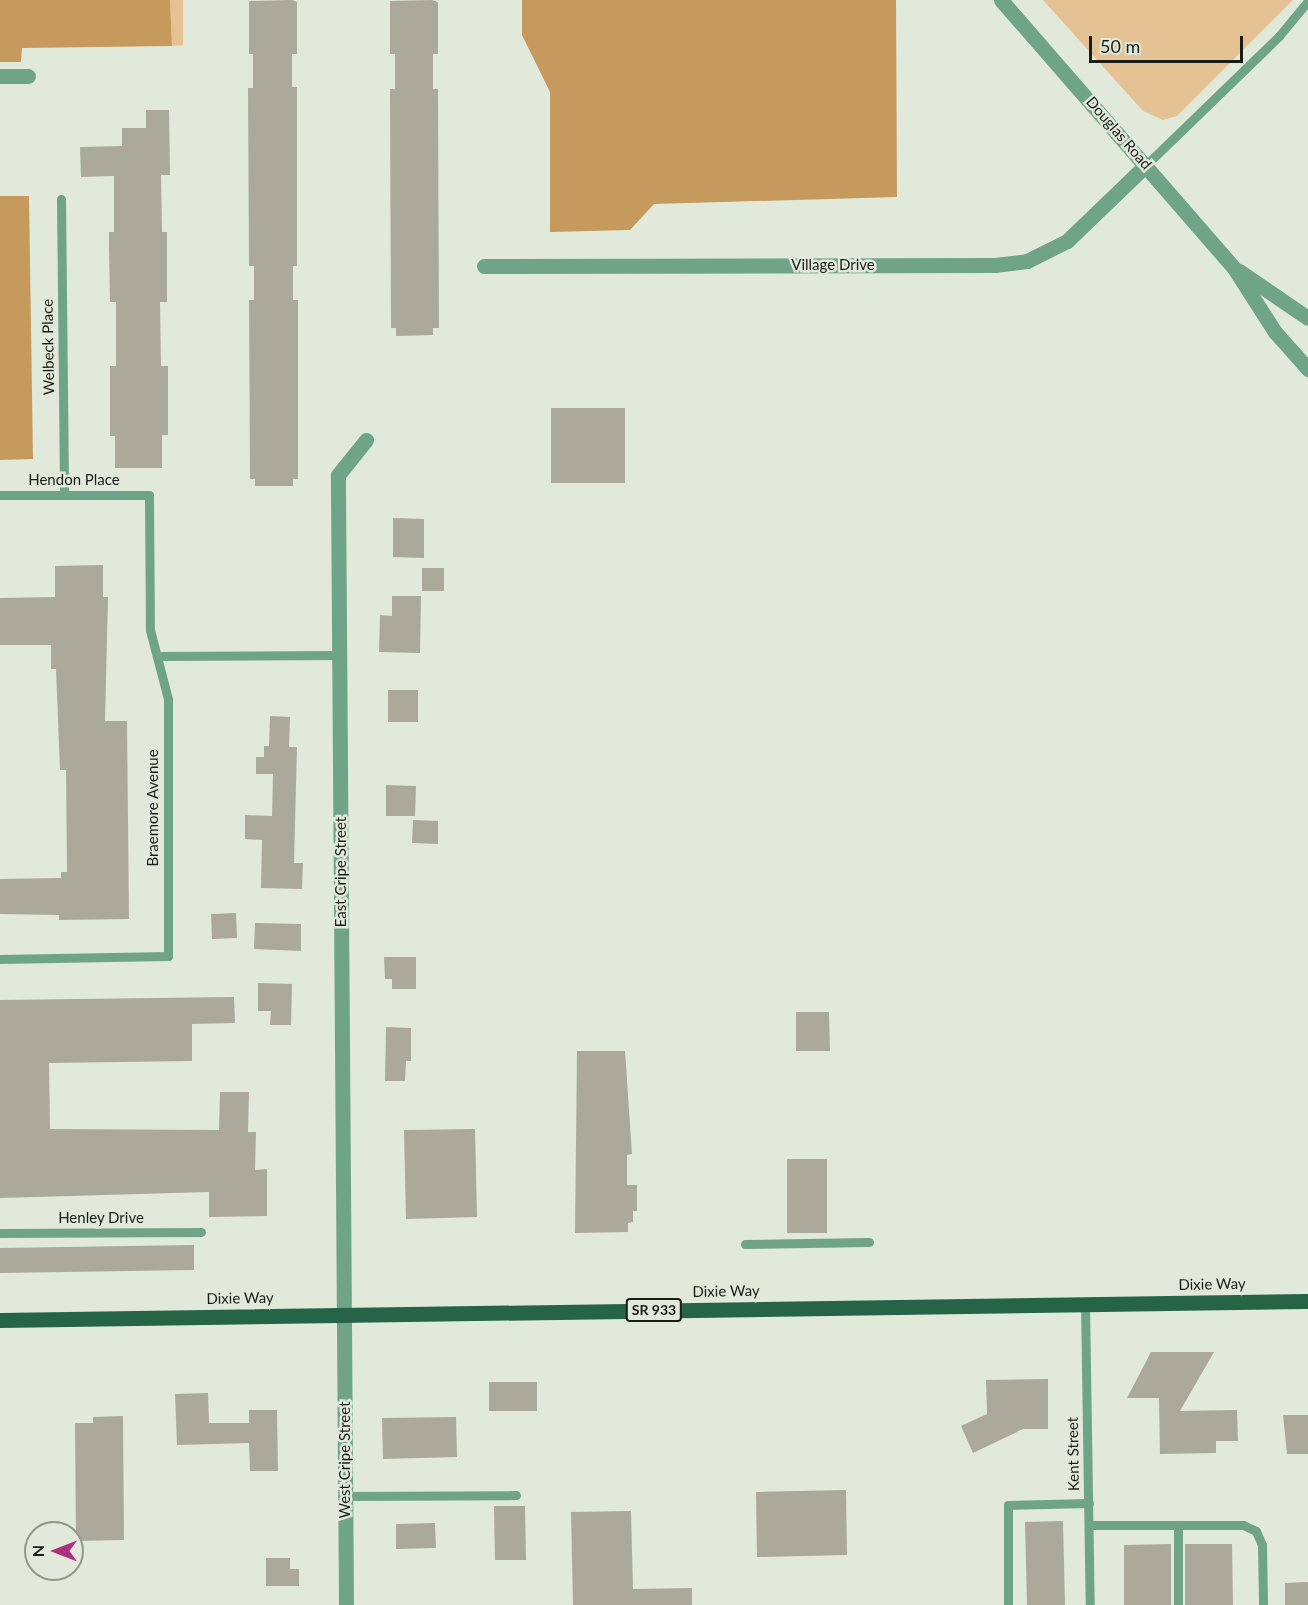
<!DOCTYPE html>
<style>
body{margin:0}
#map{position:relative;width:1308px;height:1605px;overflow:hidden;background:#e1e9db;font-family:Lato,sans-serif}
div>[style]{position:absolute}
.green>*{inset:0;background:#e5c294}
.forest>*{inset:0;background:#c6995d}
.building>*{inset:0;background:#aba99b}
.service>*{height:9px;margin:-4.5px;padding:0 4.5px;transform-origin:4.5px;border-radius:4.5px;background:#6fa489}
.minor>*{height:15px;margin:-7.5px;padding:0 7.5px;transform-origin:7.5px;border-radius:7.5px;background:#6fa489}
.tertiary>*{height:15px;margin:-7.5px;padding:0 7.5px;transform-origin:7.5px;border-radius:7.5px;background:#6fa489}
.primary>*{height:15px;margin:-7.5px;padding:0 7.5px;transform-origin:7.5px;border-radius:7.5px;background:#266448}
span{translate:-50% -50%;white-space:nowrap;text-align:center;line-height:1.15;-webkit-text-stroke:5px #e1e9db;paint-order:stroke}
.shield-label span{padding:2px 4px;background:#e1e9db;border:2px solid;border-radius:4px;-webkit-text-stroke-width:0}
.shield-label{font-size:14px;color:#191c17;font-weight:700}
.street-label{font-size:15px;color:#191c17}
.north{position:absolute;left:24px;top:1521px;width:60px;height:60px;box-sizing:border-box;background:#e1e9db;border:2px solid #91978d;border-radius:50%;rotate:270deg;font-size:16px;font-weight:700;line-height:24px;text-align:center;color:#191c17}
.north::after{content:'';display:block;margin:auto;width:21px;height:27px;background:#ac2f80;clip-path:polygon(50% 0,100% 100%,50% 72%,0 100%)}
.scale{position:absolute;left:1089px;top:36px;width:154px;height:27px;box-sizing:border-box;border:3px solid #191c17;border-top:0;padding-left:8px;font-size:18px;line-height:21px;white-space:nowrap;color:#191c17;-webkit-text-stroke:4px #e1e9db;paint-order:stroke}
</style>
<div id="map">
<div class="green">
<i style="clip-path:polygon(170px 0,183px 0,183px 45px,172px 46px)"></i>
<i style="clip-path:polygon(1043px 0,1293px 0,1177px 116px,1163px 120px,1143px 111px)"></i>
</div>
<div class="forest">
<i style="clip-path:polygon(0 0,170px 0,172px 46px,22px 48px,21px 62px,0 62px)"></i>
<i style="clip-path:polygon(522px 0,896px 0,897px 197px,654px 204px,630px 230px,550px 232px,550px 92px,522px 35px)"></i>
<i style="clip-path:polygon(0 196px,29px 196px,33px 459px,0 460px)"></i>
</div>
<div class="building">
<i style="clip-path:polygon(292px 0,297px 2px,297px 54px,292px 54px,292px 87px,297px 87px,297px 266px,293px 266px,293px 300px,298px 300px,298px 479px,293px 479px,293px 486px,255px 486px,255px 479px,250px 479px,249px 300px,254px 300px,254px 266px,249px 266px,248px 88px,253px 88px,253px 54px,249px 54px,249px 1px)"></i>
<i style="clip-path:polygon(432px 0,438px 2px,438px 54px,433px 54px,433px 89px,438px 89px,439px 328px,433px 328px,433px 335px,396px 336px,396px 328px,391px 328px,390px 89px,395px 89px,395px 54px,390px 54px,390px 1px)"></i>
<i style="clip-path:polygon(146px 110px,169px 110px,170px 175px,161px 175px,162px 232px,167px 232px,167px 302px,160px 302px,161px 366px,168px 366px,168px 435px,162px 435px,162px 468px,115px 468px,115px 436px,110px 436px,110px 366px,116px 366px,116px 302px,110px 302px,109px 248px,109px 232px,114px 232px,114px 176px,81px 177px,80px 147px,122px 146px,122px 128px,146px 128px)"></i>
<i style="clip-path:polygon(551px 408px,625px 408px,625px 483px,551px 483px)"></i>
<i style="clip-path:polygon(393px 518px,424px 519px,424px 558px,393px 557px)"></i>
<i style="clip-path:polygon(103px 565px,103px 597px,108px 597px,105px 721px,127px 721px,129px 919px,59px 920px,59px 915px,0 914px,0 879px,61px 878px,61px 872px,67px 872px,66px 770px,60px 770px,56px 669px,51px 669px,51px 645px,0 645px,0 598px,55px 597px,55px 566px)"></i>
<i style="clip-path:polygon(422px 568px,444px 568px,444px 591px,422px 591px)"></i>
<i style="clip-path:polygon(392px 596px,421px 596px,420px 653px,379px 652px,380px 615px,392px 616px)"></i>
<i style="clip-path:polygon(388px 690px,418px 690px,418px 722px,388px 722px)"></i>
<i style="clip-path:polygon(270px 716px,290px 717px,289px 747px,297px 747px,294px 863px,303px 863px,302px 889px,261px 888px,262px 840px,245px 839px,245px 815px,272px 816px,273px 774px,256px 774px,256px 757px,264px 757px,264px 746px,269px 746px)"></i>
<i style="clip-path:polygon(386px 785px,416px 786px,415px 816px,386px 816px)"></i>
<i style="clip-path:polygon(413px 820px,438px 821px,438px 844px,412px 843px)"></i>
<i style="clip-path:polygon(236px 913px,237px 938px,212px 939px,211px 914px)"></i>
<i style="clip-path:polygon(255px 923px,301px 924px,301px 951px,254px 949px)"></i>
<i style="clip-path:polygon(384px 957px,416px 957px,416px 989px,392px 989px,392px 979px,385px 979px)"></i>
<i style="clip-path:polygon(258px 983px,292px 984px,291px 1025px,270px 1025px,271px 1011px,258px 1011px)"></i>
<i style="clip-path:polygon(234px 997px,235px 1023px,192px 1024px,192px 1061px,49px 1063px,50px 1129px,219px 1130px,220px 1092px,249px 1092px,248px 1132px,256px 1132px,255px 1170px,267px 1169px,267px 1216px,209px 1217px,209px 1192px,0 1198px,0 1000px)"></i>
<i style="clip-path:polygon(796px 1012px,829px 1012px,830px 1051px,796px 1051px)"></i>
<i style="clip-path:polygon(386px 1027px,411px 1028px,411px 1061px,406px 1061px,405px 1081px,385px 1081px)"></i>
<i style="clip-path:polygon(577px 1051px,625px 1051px,632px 1154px,627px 1155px,627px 1185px,637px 1185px,637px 1211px,633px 1211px,633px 1222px,628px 1223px,628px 1232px,575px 1233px)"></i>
<i style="clip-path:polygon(475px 1129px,477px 1217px,406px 1219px,404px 1130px)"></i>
<i style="clip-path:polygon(787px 1159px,827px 1159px,827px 1233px,787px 1233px)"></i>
<i style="clip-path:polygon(194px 1245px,194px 1270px,0 1273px,0 1248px)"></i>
<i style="clip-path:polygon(1151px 1352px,1214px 1352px,1180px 1411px,1237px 1410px,1238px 1441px,1216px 1441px,1216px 1453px,1160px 1454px,1159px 1398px,1127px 1398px)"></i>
<i style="clip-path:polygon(1048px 1379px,1048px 1429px,1023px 1429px,973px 1453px,961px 1426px,987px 1414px,986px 1380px)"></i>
<i style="clip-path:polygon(489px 1382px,537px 1382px,537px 1411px,489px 1411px)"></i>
<i style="clip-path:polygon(208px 1393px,209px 1423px,249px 1423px,249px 1410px,277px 1410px,278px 1471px,250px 1471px,249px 1443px,177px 1445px,175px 1394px)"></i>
<i style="clip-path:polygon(1283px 1415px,1308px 1415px,1308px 1454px,1287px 1454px)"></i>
<i style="clip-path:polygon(123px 1416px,124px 1540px,76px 1541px,75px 1423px,93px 1423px,93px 1417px)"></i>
<i style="clip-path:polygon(456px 1417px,457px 1457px,383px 1459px,382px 1418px)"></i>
<i style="clip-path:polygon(846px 1490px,847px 1555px,757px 1557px,756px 1492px)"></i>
<i style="clip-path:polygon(494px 1506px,525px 1506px,526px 1560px,495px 1560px)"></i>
<i style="clip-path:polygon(631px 1511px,633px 1589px,692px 1588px,692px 1605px,573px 1605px,571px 1512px)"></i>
<i style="clip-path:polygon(1063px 1521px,1065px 1605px,1027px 1605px,1025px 1522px)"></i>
<i style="clip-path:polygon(435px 1523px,436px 1548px,396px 1549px,396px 1524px)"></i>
<i style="clip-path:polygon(1171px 1544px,1171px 1605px,1124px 1605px,1124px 1545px)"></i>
<i style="clip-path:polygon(1185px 1544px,1232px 1544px,1233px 1605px,1185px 1605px)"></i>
<i style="clip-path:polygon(266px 1558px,290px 1558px,290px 1569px,299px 1569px,299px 1586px,266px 1586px)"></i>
<i style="clip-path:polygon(1308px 1582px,1308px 1605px,1285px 1605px,1285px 1583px)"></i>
</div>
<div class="service">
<i style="left:1146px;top:165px;width:185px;rotate:-44.1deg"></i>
<i style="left:1279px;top:36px;width:45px;rotate:-50.4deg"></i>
<i style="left:61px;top:199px;width:296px;rotate:89.4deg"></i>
<i style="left:0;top:495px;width:149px"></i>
<i style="left:149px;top:495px;width:135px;rotate:89.6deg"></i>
<i style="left:150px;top:630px;width:71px;rotate:75.4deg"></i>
<i style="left:168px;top:699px;width:257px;rotate:90deg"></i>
<i style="left:168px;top:956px;width:168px;rotate:179deg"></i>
<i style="left:157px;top:656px;width:182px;rotate:-0.3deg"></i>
<i style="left:0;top:1233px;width:201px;rotate:-0.3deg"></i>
<i style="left:745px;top:1244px;width:124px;rotate:-0.9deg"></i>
<i style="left:1085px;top:1303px;width:302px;rotate:89.1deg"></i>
<i style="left:345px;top:1496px;width:171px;rotate:-0.3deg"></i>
<i style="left:1089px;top:1525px;width:154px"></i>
<i style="left:1243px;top:1525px;width:14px;rotate:25deg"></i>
<i style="left:1256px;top:1531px;width:15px;rotate:67deg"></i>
<i style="left:1262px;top:1545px;width:60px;rotate:89deg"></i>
<i style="left:1178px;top:1525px;width:80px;rotate:90deg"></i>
<i style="left:1008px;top:1605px;width:100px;rotate:-90deg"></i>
<i style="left:1008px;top:1505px;width:81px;rotate:-1.4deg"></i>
</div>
<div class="minor">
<i style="left:0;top:76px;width:28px"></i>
<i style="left:484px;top:266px;width:511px;rotate:-0.11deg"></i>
<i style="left:995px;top:265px;width:32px;rotate:-7deg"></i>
<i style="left:1027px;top:261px;width:45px;rotate:-26.6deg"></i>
<i style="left:1067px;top:241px;width:110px;rotate:-43.9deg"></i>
<i style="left:346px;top:1605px;width:1130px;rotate:-90.41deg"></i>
<i style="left:338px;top:475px;width:45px;rotate:-51.3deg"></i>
</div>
<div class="tertiary">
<i style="left:1001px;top:0;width:355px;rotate:49deg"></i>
<i style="left:1234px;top:268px;width:76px;rotate:57.4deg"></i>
<i style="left:1275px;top:332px;width:50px;rotate:48.3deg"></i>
<i style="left:1239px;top:271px;width:83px;rotate:34.3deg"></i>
</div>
<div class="primary">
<i style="left:0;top:1320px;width:1308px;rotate:-0.83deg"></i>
</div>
<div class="shield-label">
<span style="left:654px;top:1310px">SR 933</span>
</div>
<div class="street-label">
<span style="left:1119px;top:133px;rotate:49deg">Douglas Road</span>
<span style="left:833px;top:265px">Village Drive</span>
<span style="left:48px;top:347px;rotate:-91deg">Welbeck Place</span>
<span style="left:74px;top:480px">Hendon Place</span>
<span style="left:153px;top:808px;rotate:-90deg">Braemore Avenue</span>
<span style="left:341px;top:872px;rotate:-90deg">East Cripe Street</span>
<span style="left:101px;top:1218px">Henley Drive</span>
<span style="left:1212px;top:1284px;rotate:-1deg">Dixie Way</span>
<span style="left:726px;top:1291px;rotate:-1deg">Dixie Way</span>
<span style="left:240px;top:1298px;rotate:-1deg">Dixie Way</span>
<span style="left:1073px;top:1454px;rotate:-91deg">Kent Street</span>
<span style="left:345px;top:1460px;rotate:-90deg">West Cripe Street</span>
</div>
<div class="north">N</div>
<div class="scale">50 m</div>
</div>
